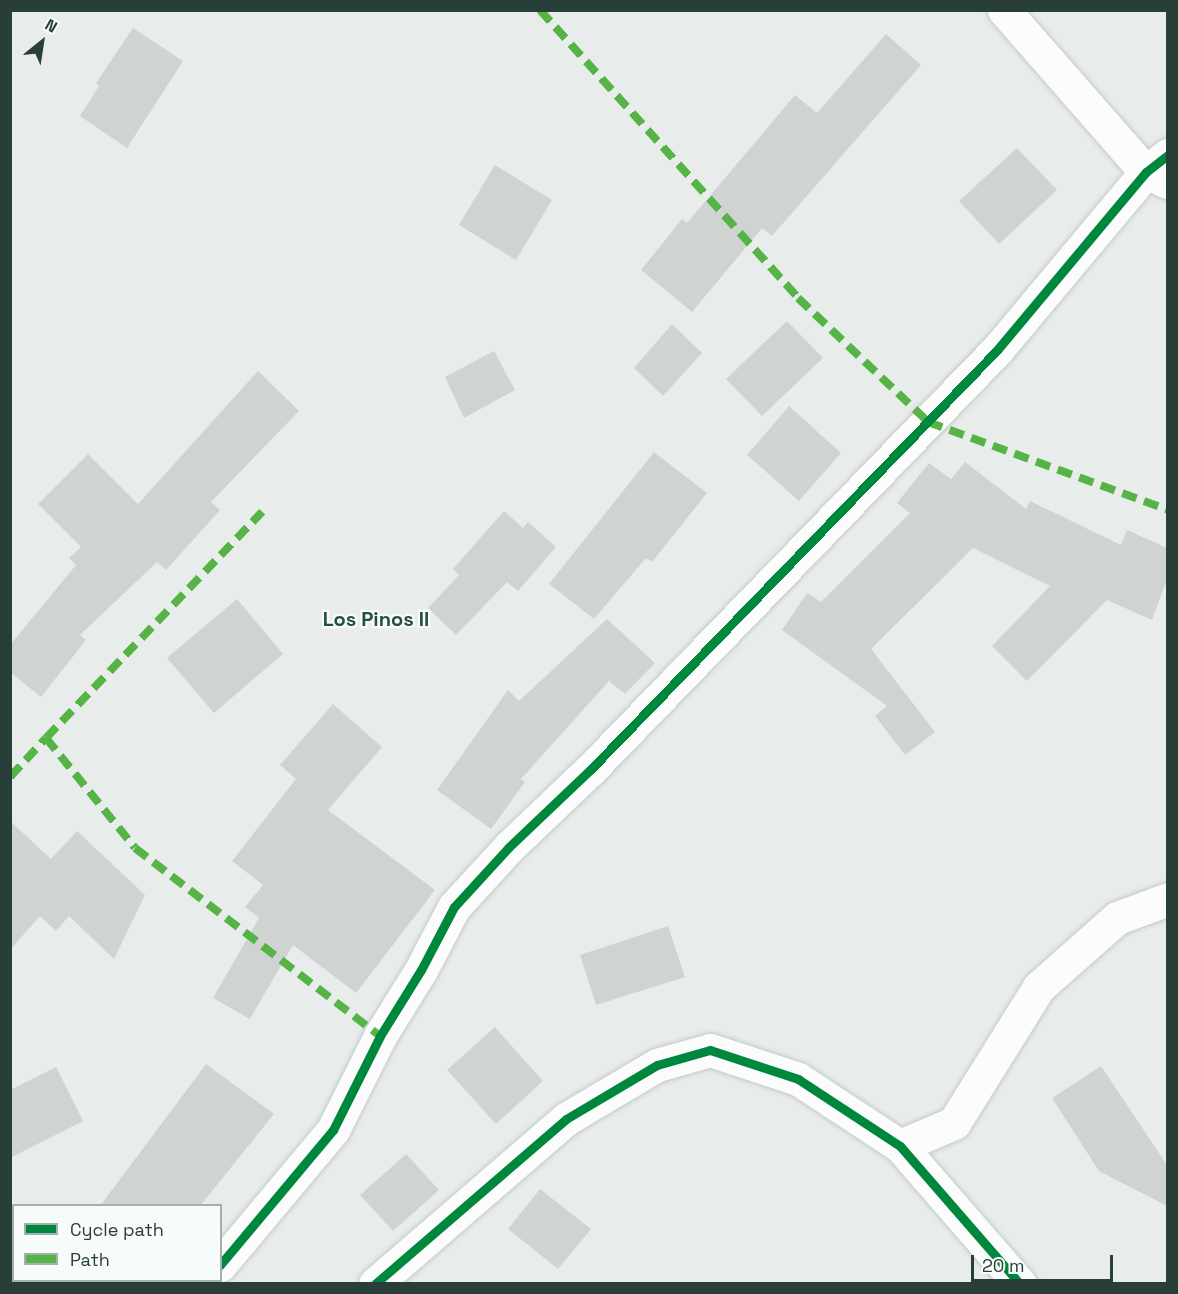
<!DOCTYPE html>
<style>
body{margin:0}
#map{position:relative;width:1178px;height:1294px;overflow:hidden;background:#e8edeb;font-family:"Space Grotesk",sans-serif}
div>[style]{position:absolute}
.building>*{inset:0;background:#cfd4d2}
.roads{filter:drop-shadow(0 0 2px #c5cac8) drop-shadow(0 0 2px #c5cac8)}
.street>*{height:33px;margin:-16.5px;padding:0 16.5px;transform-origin:16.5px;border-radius:16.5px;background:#fcfcfc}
.quiet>*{height:8px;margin-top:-4px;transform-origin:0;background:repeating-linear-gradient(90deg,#56b346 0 15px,transparent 0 23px)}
.cycleway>*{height:9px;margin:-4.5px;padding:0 4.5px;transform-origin:4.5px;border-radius:4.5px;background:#00873e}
span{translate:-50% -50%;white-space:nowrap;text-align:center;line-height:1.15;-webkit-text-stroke:4.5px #f7fbf9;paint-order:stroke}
.neighbourhood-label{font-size:20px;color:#244f44;font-weight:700}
.frame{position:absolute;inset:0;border:12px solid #273f38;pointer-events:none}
.legend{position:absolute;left:12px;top:1204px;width:210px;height:78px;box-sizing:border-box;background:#f7fbf9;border:2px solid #a4b0ac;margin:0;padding:8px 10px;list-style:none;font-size:18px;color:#273f38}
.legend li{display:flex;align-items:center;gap:12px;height:30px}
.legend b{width:30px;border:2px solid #a4b0ac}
.north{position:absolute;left:12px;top:12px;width:60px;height:60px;-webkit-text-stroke:4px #f7fbf9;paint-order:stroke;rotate:30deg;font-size:16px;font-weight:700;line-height:24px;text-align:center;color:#273f38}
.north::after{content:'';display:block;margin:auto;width:21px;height:27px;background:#273f38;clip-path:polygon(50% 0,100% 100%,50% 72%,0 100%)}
.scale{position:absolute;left:971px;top:1255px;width:142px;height:27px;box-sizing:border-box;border:3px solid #273f38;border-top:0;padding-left:8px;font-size:18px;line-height:21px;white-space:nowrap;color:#273f38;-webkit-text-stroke:4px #f7fbf9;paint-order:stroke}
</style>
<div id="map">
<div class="building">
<i style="clip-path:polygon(133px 28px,183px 61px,127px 148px,80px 116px,99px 86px,96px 83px)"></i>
<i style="clip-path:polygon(886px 34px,921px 65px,772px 236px,762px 228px,692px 312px,641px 270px,682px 219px,687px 223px,795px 95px,817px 113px)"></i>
<i style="clip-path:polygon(1017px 148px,1057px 190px,999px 244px,959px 201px)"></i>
<i style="clip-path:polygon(495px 165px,552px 200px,516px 260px,459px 225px)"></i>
<i style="clip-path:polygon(787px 321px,823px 358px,762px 416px,726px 379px)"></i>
<i style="clip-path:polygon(672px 324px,702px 353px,663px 396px,634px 368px)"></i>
<i style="clip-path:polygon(494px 351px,515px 390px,464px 418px,445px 377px)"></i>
<i style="clip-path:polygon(258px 371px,299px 411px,211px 502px,220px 510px,166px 570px,157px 562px,80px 635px,86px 640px,41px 697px,10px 672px,10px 645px,76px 565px,69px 558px,81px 547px,38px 504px,88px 454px,138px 504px)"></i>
<i style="clip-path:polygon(789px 406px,841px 453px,799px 501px,747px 455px)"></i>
<i style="clip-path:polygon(654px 452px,707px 493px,652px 562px,646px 558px,594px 619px,549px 584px)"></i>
<i style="clip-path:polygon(965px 462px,1026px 509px,1030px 501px,1121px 545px,1127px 530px,1167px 548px,1167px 579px,1152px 620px,1107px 600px,1027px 681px,992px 646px,1050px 586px,973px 548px,871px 649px,935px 732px,905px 755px,875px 716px,887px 706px,782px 630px,807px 593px,821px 602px,910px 513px,897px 503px,929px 463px,951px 479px)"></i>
<i style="clip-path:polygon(504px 511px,523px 528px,528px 522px,556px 547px,518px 591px,507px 582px,456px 635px,428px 608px,459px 575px,453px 569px)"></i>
<i style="clip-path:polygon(237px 599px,283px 654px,214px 713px,167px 658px)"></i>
<i style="clip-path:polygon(607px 619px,655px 663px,625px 694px,609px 681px,521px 779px,525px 782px,491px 829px,437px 790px,508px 690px,519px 701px)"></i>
<i style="clip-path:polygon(333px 704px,382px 747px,328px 810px,435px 890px,356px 993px,293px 945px,250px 1019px,213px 998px,259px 918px,245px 907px,263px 885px,232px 861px,296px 779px,280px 765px)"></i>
<i style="clip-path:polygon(10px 821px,51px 859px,77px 831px,145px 895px,114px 959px,69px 916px,56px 931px,40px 916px,10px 950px)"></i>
<i style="clip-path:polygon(668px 926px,685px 977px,596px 1005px,580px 955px)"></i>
<i style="clip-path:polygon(495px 1027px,543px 1081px,496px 1124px,447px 1070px)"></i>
<i style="clip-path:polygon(206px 1064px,274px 1114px,200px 1206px,100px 1206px)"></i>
<i style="clip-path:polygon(1101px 1066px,1167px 1165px,1167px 1206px,1099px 1171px,1052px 1098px)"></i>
<i style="clip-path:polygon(56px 1067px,83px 1121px,10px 1158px,10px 1090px)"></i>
<i style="clip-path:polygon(406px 1154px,439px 1190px,393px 1231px,360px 1195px)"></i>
<i style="clip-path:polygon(540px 1189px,591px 1229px,558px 1269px,508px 1229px)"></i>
</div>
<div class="roads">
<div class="street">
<i style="left:1004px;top:10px;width:215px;rotate:48.8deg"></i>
<i style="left:1146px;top:172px;width:23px;rotate:25deg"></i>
<i style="left:900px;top:1146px;width:59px;rotate:-23.1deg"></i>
<i style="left:954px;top:1123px;width:160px;rotate:-58deg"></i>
<i style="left:1039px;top:987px;width:104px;rotate:-41.5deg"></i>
<i style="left:1117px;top:918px;width:54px;rotate:-20.4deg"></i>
<i style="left:220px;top:1265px;width:176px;rotate:-50.1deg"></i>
<i style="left:333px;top:1130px;width:105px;rotate:-63.4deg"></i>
<i style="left:380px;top:1036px;width:78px;rotate:-58.2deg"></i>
<i style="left:421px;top:970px;width:71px;rotate:-62.4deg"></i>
<i style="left:454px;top:907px;width:81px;rotate:-47.5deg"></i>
<i style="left:509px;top:847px;width:113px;rotate:-43.6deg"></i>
<i style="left:591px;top:769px;width:583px;rotate:-45.9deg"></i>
<i style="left:997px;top:350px;width:232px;rotate:-50.1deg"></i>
<i style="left:1146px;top:172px;width:28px;rotate:-38deg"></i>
<i style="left:375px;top:1284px;width:252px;rotate:-40.8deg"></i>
<i style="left:566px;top:1119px;width:106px;rotate:-30.7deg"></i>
<i style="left:657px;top:1065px;width:55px;rotate:-15.8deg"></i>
<i style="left:710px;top:1050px;width:93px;rotate:18.2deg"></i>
<i style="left:798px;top:1079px;width:122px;rotate:33.3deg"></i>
<i style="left:900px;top:1146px;width:183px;rotate:49deg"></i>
</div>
</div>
<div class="quiet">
<i style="left:540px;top:10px;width:387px;rotate:48.1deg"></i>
<i style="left:798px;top:298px;width:180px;rotate:43.6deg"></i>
<i style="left:928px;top:422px;width:256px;rotate:20.1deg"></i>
<i style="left:46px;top:738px;width:313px;rotate:-46.3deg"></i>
<i style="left:10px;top:777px;width:53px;rotate:-47.3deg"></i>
<i style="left:46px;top:738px;width:141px;rotate:51deg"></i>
<i style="left:135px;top:848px;width:309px;rotate:37.5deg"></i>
<i style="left:10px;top:1213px;width:5px;rotate:37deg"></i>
<i style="left:80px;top:1280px;width:5px;rotate:53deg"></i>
</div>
<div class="cycleway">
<i style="left:220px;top:1265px;width:176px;rotate:-50.1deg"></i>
<i style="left:333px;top:1130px;width:105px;rotate:-63.4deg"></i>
<i style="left:380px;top:1036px;width:78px;rotate:-58.2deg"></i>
<i style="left:421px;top:970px;width:71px;rotate:-62.4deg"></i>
<i style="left:454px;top:907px;width:81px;rotate:-47.5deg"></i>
<i style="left:509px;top:847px;width:113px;rotate:-43.6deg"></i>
<i style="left:591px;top:769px;width:583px;rotate:-45.9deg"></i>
<i style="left:997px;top:350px;width:232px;rotate:-50.1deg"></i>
<i style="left:1146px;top:172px;width:28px;rotate:-38deg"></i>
<i style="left:375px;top:1284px;width:252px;rotate:-40.8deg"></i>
<i style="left:566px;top:1119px;width:106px;rotate:-30.7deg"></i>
<i style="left:657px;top:1065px;width:55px;rotate:-15.8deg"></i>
<i style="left:710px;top:1050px;width:93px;rotate:18.2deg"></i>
<i style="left:798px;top:1079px;width:122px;rotate:33.3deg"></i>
<i style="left:900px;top:1146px;width:183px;rotate:49deg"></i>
</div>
<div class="neighbourhood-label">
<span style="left:376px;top:619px">Los Pinos II</span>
</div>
<div class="frame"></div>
<ul class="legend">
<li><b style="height:8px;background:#00873e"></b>Cycle path</li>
<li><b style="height:8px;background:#56b346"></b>Path</li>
</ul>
<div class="north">N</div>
<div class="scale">20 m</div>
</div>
